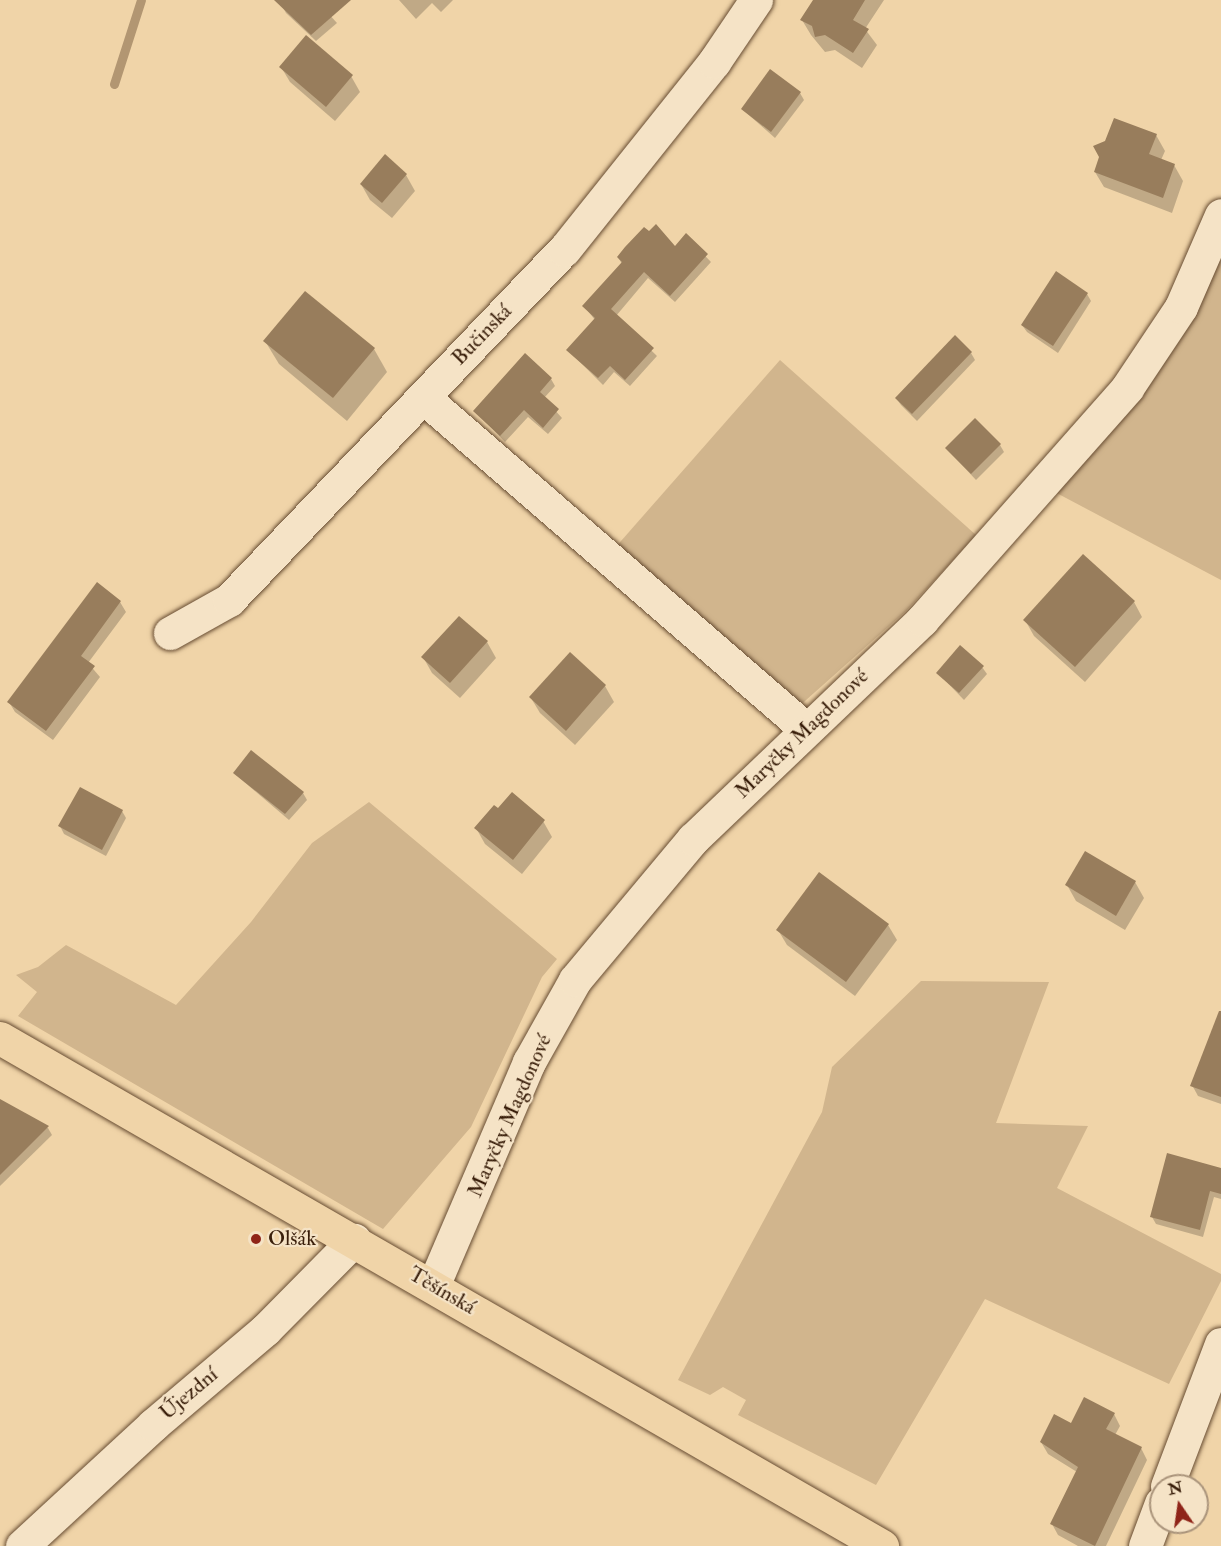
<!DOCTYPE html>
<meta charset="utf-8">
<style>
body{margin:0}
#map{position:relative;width:1221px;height:1546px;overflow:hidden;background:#f0d4a8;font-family:"IM FELL Double Pica",serif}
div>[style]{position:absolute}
.green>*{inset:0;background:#d1b58d}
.shadow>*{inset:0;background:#0003}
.stream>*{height:9px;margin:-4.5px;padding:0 4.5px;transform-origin:4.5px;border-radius:4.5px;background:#b29672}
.building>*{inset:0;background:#987d5c}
.roads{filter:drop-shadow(0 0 2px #674c32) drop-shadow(0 0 2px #674c32)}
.minor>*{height:33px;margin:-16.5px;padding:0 16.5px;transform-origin:16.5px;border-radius:16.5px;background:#f5e3c6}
.major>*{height:33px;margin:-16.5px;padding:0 16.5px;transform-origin:16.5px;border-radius:16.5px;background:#f0d4a8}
.dots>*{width:16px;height:16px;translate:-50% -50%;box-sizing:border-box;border:3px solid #f5e3c6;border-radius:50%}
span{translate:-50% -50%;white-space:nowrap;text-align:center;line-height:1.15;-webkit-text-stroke:4.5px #f5e3c6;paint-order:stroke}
.street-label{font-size:21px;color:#391e0a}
.poi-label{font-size:21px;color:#391e0a}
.left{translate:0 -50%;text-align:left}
.north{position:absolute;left:1149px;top:1474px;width:60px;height:60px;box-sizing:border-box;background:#f5e3c6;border:2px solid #aa947b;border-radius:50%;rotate:347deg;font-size:16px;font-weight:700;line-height:24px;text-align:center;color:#391e0a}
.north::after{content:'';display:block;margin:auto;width:21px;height:27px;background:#8f2418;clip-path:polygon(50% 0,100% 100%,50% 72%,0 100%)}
</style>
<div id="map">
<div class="green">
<i style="clip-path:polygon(1215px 258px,1221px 261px,1221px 580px,1049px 489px)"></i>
<i style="clip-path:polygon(780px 360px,976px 535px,906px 611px,796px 709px,614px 549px)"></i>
<i style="clip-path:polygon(369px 802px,557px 959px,542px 977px,471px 1127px,383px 1229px,18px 1016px,37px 992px,16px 975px,38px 967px,66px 945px,176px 1005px,251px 922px,312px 843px)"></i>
<i style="clip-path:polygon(921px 981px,1049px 982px,996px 1123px,1088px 1126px,1057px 1188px,1221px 1274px,1221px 1281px,1169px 1384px,985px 1299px,876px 1485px,738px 1415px,746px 1400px,723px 1387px,710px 1395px,678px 1380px,822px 1112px,832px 1067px)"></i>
</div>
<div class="shadow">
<i style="clip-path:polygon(288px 0,316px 0,337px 23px,316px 41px,286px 13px,282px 6px)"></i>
<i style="clip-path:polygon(399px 0,453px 0,441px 12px,432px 3px,416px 19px)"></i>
<i style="clip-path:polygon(815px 0,884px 0,865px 29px,877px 45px,862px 68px,835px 50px,825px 52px,811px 35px,802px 20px)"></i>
<i style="clip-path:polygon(281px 67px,351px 76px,360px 92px,335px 121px,290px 82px)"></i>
<i style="clip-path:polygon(800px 93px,804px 100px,775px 138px,742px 109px)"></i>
<i style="clip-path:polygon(1156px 135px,1165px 151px,1161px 160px,1174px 165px,1183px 181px,1172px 213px,1104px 187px,1095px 172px)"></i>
<i style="clip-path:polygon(385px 157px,406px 175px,415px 191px,392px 218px,370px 200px,361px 184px)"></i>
<i style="clip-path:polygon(686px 236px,711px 262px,675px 302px,648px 278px,616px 316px,657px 356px,630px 386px,614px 372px,603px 385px,568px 350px,595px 320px,584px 306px,622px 264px,618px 257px,675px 248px)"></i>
<i style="clip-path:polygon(1087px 294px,1091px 301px,1058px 353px,1027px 332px,1022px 325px)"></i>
<i style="clip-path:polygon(265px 341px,374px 349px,387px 372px,347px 421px,279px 364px)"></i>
<i style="clip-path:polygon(971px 353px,975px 360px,917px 421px,901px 405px,896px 398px)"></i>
<i style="clip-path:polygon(551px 379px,555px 386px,544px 398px,562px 418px,548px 434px,528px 417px,505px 442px,475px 411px)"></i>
<i style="clip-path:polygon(1000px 445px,1004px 452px,976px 480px,946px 448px)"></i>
<i style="clip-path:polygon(120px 602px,126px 612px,88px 663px,100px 677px,53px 740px,15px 712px,9px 702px)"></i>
<i style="clip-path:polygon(1134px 602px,1142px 617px,1085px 682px,1034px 636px,1025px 620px)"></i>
<i style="clip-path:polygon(487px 642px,496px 658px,460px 698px,432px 673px,423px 657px)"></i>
<i style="clip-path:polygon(570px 654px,605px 686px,614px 702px,575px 745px,540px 713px,531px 698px)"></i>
<i style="clip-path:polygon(982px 667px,987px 674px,964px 700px,938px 673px)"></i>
<i style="clip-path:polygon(235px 774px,303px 793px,307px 800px,289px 820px)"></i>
<i style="clip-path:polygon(498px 810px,543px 821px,552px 837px,522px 874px,485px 844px,476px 828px)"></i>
<i style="clip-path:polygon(122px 811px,126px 818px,106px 856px,64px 834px,60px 826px)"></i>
<i style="clip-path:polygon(1086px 853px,1135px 882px,1144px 898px,1125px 930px,1076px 901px,1067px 885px)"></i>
<i style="clip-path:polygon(888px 925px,897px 940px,855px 996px,787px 945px,778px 930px)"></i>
<i style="clip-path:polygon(1221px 1012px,1221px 1104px,1198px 1096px,1192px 1085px)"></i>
<i style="clip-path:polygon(0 1100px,48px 1128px,52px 1135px,0 1186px)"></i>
<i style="clip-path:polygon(1221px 1170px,1221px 1199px,1214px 1197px,1203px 1237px,1156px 1224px,1152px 1217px)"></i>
<i style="clip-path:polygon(1114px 1414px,1120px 1426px,1115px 1435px,1141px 1448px,1147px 1460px,1106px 1546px,1078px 1546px,1058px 1535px,1052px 1524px,1077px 1472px,1048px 1454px,1041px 1442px,1072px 1425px)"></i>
</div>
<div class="stream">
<i style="left:114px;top:84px;width:88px;rotate:-72.2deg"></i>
</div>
<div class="building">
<i style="clip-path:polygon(274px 0,351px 0,311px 35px)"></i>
<i style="clip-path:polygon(813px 0,865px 0,853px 20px,869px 29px,853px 53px,825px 35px,815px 37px,812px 26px,800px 20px)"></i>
<i style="clip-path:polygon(306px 35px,353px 75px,326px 107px,279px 67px)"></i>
<i style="clip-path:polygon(770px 69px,801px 92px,771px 132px,741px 109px)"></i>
<i style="clip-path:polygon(1114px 118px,1157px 134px,1149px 154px,1175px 164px,1163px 198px,1094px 172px,1099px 157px,1093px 146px,1105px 141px)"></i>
<i style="clip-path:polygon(385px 154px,407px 174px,382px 203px,360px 184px)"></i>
<i style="clip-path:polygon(656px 224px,675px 246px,686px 233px,708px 254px,670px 296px,644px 272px,611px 309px,654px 348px,625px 380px,610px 366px,598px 378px,566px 350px,595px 318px,582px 306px,622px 262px,617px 257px,625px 247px,644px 227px,649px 231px)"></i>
<i style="clip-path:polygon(1056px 271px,1088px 293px,1053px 346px,1021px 325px)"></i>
<i style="clip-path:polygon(305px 291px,375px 348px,333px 398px,263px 341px)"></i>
<i style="clip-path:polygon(955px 335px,972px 352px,912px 414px,895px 398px)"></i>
<i style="clip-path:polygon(525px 353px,552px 378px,540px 392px,559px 409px,543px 428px,524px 410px,500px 436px,473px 411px)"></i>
<i style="clip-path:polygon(975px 418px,1001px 444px,971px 474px,945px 448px)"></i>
<i style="clip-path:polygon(1083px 554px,1135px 601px,1075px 667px,1023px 620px)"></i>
<i style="clip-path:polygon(97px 582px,121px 601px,81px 656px,95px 666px,46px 731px,7px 702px)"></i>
<i style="clip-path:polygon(459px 616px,488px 641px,450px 683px,421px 657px)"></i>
<i style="clip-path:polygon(960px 645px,984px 666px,959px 693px,936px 673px)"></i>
<i style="clip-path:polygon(570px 652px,606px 685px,566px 731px,529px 697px)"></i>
<i style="clip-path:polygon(251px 750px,304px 792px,285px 814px,233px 773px)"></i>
<i style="clip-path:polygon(80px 787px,123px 810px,102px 850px,58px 826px)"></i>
<i style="clip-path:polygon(512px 792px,545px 820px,513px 860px,474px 828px,494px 805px,498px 808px)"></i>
<i style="clip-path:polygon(1085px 851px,1136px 881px,1116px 916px,1065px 885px)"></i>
<i style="clip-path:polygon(819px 872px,889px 924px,846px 982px,776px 930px)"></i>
<i style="clip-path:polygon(1219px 1011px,1221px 1011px,1221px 1097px,1190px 1086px)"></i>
<i style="clip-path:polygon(0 1099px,49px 1126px,0 1175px)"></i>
<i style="clip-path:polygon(1167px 1153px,1221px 1168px,1221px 1194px,1210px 1191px,1200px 1230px,1150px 1217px)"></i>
<i style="clip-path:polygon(1084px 1397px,1115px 1413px,1106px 1429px,1142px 1447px,1095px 1546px,1050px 1524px,1078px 1467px,1040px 1442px,1054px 1414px,1071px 1423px)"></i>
</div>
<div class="roads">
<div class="minor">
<i style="left:423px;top:397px;width:507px;rotate:40.92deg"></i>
<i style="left:170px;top:633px;width:68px;rotate:-29.2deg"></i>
<i style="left:229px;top:600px;width:484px;rotate:-46.3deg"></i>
<i style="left:564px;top:250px;width:241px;rotate:-51.4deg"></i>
<i style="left:714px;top:62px;width:75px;rotate:-55.9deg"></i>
<i style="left:433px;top:1286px;width:244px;rotate:-66.8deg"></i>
<i style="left:529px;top:1062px;width:94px;rotate:-60.7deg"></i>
<i style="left:575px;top:980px;width:184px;rotate:-50.1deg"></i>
<i style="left:693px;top:839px;width:317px;rotate:-43.7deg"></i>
<i style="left:922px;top:620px;width:310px;rotate:-48.5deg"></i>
<i style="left:1127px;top:388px;width:97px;rotate:-56.3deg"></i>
<i style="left:1181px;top:307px;width:100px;rotate:-66.5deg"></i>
<i style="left:1167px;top:1486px;width:152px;rotate:-69.2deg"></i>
<i style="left:22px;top:1546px;width:178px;rotate:-42.7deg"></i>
<i style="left:153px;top:1425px;width:147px;rotate:-40.3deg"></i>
<i style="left:265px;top:1330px;width:127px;rotate:-45.3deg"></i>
<i style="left:1145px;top:1546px;width:46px;rotate:-69.6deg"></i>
</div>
<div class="major">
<i style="left:0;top:1038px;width:1018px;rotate:29.94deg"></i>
</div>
</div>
<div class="dots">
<i style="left:256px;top:1239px;background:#8f2418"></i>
</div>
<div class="street-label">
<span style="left:482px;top:335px;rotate:-46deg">Bučinská</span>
<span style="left:802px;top:734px;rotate:-44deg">Maryčky Magdonové</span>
<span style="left:510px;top:1116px;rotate:-66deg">Maryčky Magdonové</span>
<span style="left:442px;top:1291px;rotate:30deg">Těšínská</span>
<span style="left:189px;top:1394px;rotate:-40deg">Újezdní</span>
</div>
<div class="poi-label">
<span class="left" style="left:268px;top:1239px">Olšák</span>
</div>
<div class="north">N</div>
</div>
